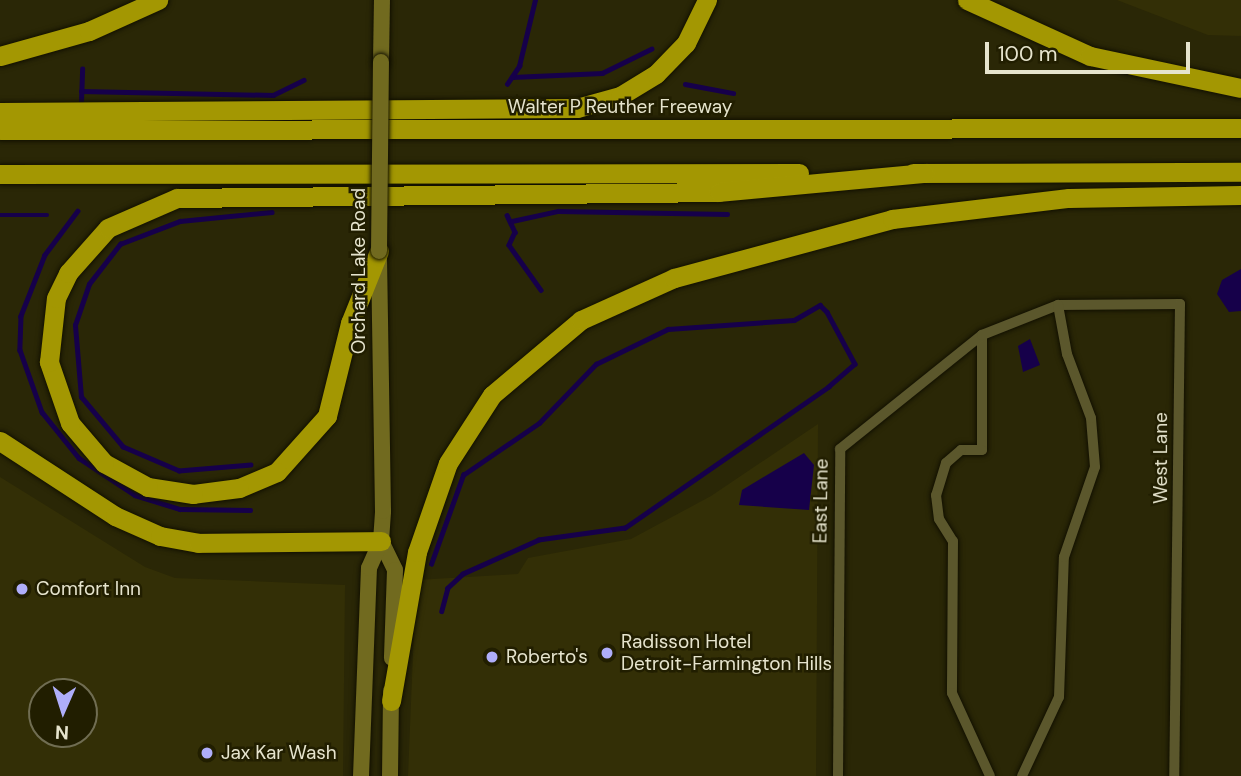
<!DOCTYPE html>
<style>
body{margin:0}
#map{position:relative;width:1241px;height:776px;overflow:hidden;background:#2a2706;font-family:"DM Sans",sans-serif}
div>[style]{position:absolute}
.built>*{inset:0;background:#332f06}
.water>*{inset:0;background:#16004a}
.stream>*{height:4.5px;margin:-2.25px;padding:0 2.25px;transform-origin:2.25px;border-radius:2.25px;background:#16004a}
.roads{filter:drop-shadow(0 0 2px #121000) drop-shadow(0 0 2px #121000)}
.street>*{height:10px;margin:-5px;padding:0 5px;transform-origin:5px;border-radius:5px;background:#5b572c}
.secondary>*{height:16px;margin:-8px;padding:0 8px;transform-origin:8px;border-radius:8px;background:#716a1f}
.highway>*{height:19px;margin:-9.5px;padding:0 9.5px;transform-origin:9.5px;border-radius:9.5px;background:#a39702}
.bridges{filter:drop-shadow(0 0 2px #121000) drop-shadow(0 0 2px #121000)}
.secondary-bridge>*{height:16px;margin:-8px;padding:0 8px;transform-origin:8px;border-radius:8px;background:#716a1f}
.dots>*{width:19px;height:19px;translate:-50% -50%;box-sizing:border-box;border:4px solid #211e00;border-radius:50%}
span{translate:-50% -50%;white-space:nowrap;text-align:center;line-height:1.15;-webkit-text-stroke:5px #211e00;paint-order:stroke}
.street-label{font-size:19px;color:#e6e4cd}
.poi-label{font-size:19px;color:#e6e4cd}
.left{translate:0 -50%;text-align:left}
.north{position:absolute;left:28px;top:678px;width:70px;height:70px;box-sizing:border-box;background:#211e00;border:2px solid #706d52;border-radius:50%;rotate:183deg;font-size:19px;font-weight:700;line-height:28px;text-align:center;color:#e6e4cd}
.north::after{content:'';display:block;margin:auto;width:24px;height:32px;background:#afaefa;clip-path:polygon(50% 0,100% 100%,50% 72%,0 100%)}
.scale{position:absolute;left:985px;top:42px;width:205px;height:32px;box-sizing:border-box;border:4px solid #e6e4cd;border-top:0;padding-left:9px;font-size:21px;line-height:24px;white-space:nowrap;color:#e6e4cd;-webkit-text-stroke:5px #211e00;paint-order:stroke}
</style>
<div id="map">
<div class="built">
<i style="clip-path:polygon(1117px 0,1241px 0,1241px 36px,1208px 35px)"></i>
<i style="clip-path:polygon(818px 424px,816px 776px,408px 776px,416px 580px,518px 574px,528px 558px,631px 539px,711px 496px)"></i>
<i style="clip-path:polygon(evenodd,0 477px,145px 567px,175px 578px,345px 585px,343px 776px,0 776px,0 477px,42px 692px,84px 692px,84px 734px,42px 734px,42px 692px)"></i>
</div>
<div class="water">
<i style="clip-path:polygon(1241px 269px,1241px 311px,1229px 312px,1217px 294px,1222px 280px)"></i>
<i style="clip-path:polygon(1030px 339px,1040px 365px,1023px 372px,1018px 346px)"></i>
<i style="clip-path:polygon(804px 453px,814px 465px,809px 510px,739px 505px,742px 490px)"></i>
</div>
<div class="stream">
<i style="left:512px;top:77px;width:90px;rotate:-2.5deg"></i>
<i style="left:602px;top:73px;width:55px;rotate:-26.1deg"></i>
<i style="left:507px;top:84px;width:22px;rotate:-56deg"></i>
<i style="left:519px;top:66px;width:68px;rotate:-76.4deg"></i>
<i style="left:685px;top:84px;width:49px;rotate:10.6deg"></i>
<i style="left:81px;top:91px;width:192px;rotate:1.2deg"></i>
<i style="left:273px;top:95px;width:34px;rotate:-26deg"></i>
<i style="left:81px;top:102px;width:33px;rotate:-88deg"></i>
<i style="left:78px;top:211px;width:55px;rotate:126.9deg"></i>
<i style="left:45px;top:255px;width:66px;rotate:111.5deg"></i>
<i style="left:21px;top:316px;width:34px;rotate:92deg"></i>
<i style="left:20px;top:350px;width:66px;rotate:70.5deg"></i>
<i style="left:42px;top:412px;width:59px;rotate:51.2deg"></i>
<i style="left:79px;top:458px;width:67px;rotate:33.5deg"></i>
<i style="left:135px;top:495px;width:47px;rotate:17.3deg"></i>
<i style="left:180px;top:509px;width:70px;rotate:0.8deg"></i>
<i style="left:0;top:215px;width:47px"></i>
<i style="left:507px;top:215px;width:19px;rotate:65deg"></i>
<i style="left:515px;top:232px;width:14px;rotate:115deg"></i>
<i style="left:509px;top:245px;width:55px;rotate:54.6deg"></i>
<i style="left:512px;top:221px;width:47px;rotate:-12.3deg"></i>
<i style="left:558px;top:211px;width:169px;rotate:1deg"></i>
<i style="left:251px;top:465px;width:72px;rotate:175.2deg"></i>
<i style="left:179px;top:471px;width:61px;rotate:-156.8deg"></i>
<i style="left:123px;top:447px;width:65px;rotate:-130deg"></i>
<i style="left:81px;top:397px;width:72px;rotate:-94.8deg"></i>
<i style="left:75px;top:325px;width:43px;rotate:-71.1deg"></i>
<i style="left:89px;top:284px;width:51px;rotate:-52.2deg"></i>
<i style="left:120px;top:244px;width:64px;rotate:-21deg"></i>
<i style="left:180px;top:221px;width:92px;rotate:-5.6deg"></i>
<i style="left:431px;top:564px;width:95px;rotate:-70.2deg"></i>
<i style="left:463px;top:475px;width:92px;rotate:-34.4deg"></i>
<i style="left:539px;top:423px;width:82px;rotate:-46deg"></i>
<i style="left:596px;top:364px;width:80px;rotate:-25.9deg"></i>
<i style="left:668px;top:329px;width:126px;rotate:-4.1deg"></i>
<i style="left:794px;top:320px;width:30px;rotate:-30deg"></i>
<i style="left:820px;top:305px;width:10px;rotate:45deg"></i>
<i style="left:827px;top:312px;width:59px;rotate:61.7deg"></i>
<i style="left:855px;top:364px;width:35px;rotate:139deg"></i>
<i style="left:829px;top:387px;width:248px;rotate:145.3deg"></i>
<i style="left:625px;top:528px;width:87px;rotate:172.1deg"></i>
<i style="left:539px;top:540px;width:83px;rotate:155.9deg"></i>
<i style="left:463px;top:574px;width:21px;rotate:137deg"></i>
<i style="left:448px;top:588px;width:24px;rotate:105deg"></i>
</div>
<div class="roads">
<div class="street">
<i style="left:982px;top:335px;width:115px;rotate:90deg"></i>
<i style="left:982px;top:450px;width:21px;rotate:180deg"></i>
<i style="left:961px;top:450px;width:20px;rotate:139deg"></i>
<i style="left:946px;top:463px;width:34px;rotate:107deg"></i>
<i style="left:936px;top:495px;width:24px;rotate:83deg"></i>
<i style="left:939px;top:519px;width:26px;rotate:58deg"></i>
<i style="left:953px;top:541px;width:152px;rotate:90.4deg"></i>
<i style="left:952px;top:693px;width:91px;rotate:65.4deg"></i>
<i style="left:838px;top:776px;width:327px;rotate:-89.6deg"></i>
<i style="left:840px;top:449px;width:182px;rotate:-38.8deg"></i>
<i style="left:982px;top:335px;width:82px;rotate:-21.5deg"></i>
<i style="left:1058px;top:305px;width:122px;rotate:-0.5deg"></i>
<i style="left:1180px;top:304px;width:472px;rotate:90.7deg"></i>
<i style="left:1022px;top:776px;width:87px;rotate:-64.9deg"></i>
<i style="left:1059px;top:697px;width:140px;rotate:-88deg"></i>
<i style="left:1064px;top:557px;width:95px;rotate:-71deg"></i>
<i style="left:1095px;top:467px;width:49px;rotate:-94.7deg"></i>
<i style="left:1091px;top:418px;width:68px;rotate:-110.6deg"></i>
<i style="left:1067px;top:354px;width:50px;rotate:-100.4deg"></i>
</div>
<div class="secondary">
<i style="left:381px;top:62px;width:62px;rotate:-89.1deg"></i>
<i style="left:381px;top:541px;width:32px;rotate:64deg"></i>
<i style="left:395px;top:570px;width:88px;rotate:92deg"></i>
<i style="left:361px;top:776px;width:208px;rotate:-87.8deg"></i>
<i style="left:369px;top:568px;width:30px;rotate:-66deg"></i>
<i style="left:381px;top:541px;width:30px;rotate:-86deg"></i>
<i style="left:383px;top:511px;width:254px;rotate:-90.9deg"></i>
<i style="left:390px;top:776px;width:85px;rotate:-89.3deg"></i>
</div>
<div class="highway">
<i style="left:967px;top:0;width:135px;rotate:24.5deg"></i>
<i style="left:1090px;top:56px;width:154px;rotate:12deg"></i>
<i style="left:0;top:56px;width:92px;rotate:-15.7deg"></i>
<i style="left:89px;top:31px;width:76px;rotate:-24.2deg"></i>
<i style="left:0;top:112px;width:577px;rotate:-0.4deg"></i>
<i style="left:577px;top:108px;width:45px;rotate:-15.6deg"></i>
<i style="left:620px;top:96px;width:42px;rotate:-31.4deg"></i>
<i style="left:656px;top:74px;width:43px;rotate:-45.9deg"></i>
<i style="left:686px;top:43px;width:48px;rotate:-64deg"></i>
<i style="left:0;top:130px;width:1241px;rotate:-0.09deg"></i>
<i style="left:913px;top:173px;width:328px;rotate:-0.2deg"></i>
<i style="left:0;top:174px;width:799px;rotate:-0.07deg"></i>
<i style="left:379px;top:251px;width:78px;rotate:111.9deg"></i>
<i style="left:350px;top:323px;width:96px;rotate:103.9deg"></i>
<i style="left:327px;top:416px;width:75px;rotate:131.8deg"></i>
<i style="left:277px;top:472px;width:41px;rotate:157.2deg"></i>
<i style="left:239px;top:488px;width:46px;rotate:172.6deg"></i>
<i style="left:193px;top:494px;width:46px;rotate:-171.2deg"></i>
<i style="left:148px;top:487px;width:50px;rotate:-151.4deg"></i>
<i style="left:104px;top:463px;width:52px;rotate:-130.4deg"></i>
<i style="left:70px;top:423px;width:65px;rotate:-109deg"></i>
<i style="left:49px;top:362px;width:64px;rotate:-83.8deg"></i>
<i style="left:56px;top:298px;width:28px;rotate:-64deg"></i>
<i style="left:68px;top:273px;width:60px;rotate:-48.4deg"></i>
<i style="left:108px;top:228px;width:75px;rotate:-23.5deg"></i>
<i style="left:177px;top:198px;width:542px;rotate:-0.63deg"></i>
<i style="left:719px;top:192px;width:206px;rotate:-5.3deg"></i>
<i style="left:0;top:441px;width:137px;rotate:33.1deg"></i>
<i style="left:115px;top:516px;width:49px;rotate:24deg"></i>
<i style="left:160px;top:536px;width:39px;rotate:10deg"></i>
<i style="left:198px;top:543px;width:183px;rotate:-0.6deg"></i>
<i style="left:391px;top:701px;width:151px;rotate:-80.1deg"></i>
<i style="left:417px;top:552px;width:94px;rotate:-70.8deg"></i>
<i style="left:448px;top:463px;width:81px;rotate:-57.1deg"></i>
<i style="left:492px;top:395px;width:116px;rotate:-40.1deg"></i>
<i style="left:581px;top:320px;width:102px;rotate:-24.3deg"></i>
<i style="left:674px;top:278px;width:226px;rotate:-15.1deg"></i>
<i style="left:892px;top:219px;width:178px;rotate:-6.8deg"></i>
<i style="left:1069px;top:198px;width:172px;rotate:-1deg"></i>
</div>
</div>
<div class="bridges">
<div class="secondary-bridge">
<i style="left:379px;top:251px;width:189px;rotate:-89.4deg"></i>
</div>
</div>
<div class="dots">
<i style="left:22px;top:589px;background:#afaefa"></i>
<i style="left:607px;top:653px;background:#afaefa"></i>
<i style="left:492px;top:657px;background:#afaefa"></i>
<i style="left:207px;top:753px;background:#afaefa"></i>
</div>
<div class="street-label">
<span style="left:620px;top:107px">Walter P Reuther Freeway</span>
<span style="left:359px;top:271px;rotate:-90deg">Orchard Lake Road</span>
<span style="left:1161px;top:458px;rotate:-90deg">West Lane</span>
<span style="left:821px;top:501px;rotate:-89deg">East Lane</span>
</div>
<div class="poi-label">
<span class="left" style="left:36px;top:589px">Comfort Inn</span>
<span class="left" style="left:621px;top:653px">Radisson Hotel<br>Detroit-Farmington Hills</span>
<span class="left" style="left:506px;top:657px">Roberto's</span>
<span class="left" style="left:221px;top:753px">Jax Kar Wash</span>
</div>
<div class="north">N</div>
<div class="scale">100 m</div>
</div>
